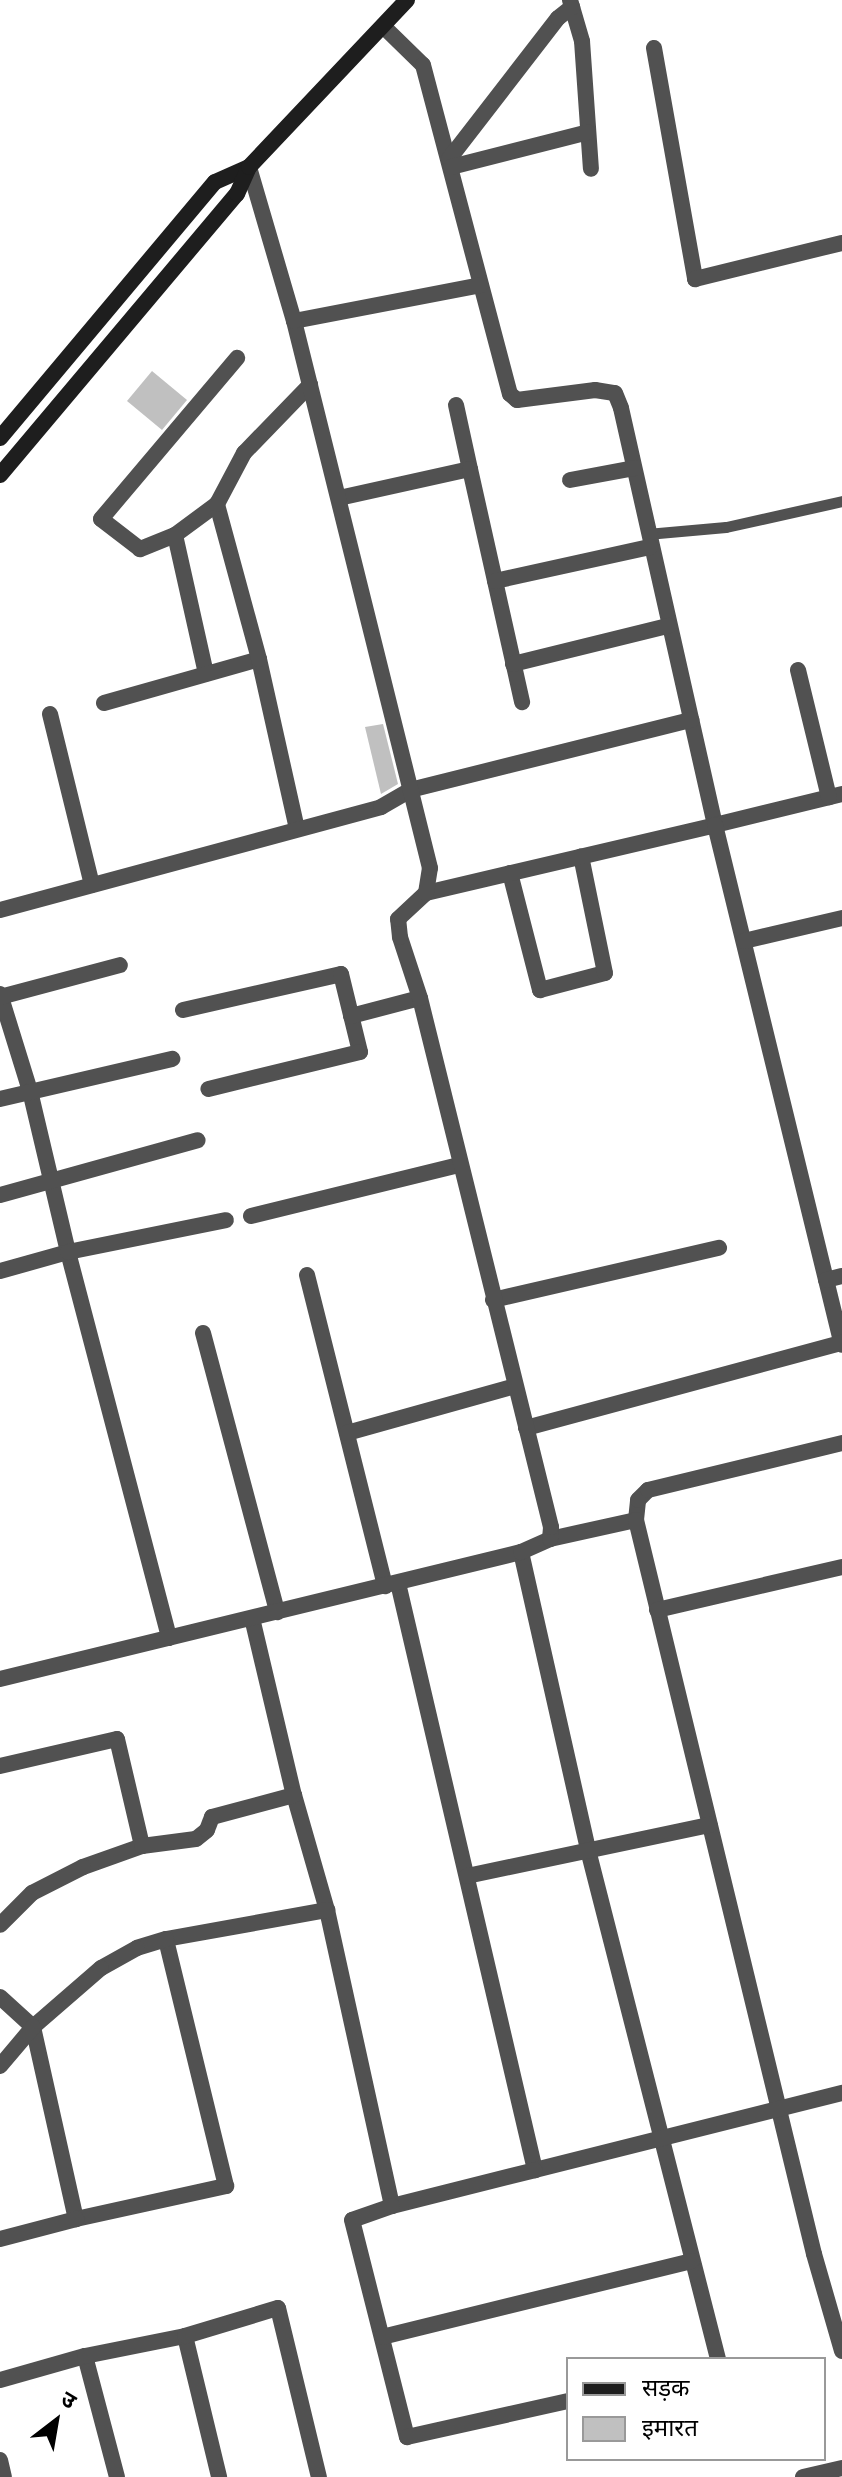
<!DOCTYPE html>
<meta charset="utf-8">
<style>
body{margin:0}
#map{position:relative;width:842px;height:2477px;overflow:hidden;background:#fff;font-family:Figtree,"Noto Sans Devanagari",sans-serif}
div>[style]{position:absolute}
.building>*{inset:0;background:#c0c0c0}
.lane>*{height:11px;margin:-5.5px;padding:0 5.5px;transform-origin:5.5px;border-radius:5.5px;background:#515151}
.street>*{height:16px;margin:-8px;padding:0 8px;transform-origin:8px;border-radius:8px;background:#515151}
.secondary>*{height:16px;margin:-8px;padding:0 8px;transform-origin:8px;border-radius:8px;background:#1e1e1e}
span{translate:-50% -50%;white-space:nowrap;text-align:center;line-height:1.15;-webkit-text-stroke:7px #fff;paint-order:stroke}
.legend{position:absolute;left:566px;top:2357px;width:260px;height:104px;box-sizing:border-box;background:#fff;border:2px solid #999;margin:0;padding:10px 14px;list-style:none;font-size:24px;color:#000}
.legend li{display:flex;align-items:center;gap:16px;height:40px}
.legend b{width:40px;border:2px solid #999}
.north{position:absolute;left:16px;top:2381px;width:80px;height:80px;-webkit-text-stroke:6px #fff;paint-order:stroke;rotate:31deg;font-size:22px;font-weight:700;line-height:32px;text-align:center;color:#000}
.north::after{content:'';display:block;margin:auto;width:28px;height:36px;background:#000;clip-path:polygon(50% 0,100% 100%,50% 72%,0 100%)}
</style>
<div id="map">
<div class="building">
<i style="clip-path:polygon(152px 371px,187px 400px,162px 430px,127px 401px)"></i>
<i style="clip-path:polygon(383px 724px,398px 784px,381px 794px,365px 727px)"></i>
</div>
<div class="lane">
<i style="left:647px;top:534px;width:79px;rotate:-5.1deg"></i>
<i style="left:726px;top:527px;width:119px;rotate:-12.6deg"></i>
</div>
<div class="street">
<i style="left:570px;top:0;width:43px;rotate:73.7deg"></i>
<i style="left:582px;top:41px;width:128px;rotate:86deg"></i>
<i style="left:384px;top:27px;width:54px;rotate:44.3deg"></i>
<i style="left:423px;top:65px;width:340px;rotate:75.2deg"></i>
<i style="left:510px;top:394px;width:9px;rotate:41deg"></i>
<i style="left:517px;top:400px;width:79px;rotate:-7.3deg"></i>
<i style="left:595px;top:390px;width:20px;rotate:9deg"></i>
<i style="left:615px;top:393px;width:16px;rotate:68deg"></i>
<i style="left:621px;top:408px;width:427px;rotate:77.3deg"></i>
<i style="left:715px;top:825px;width:131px;rotate:-13.7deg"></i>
<i style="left:654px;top:48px;width:235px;rotate:79.9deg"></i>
<i style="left:695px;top:279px;width:151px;rotate:-13.8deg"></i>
<i style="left:449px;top:159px;width:178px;rotate:-52.3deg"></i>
<i style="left:558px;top:18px;width:18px;rotate:-38deg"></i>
<i style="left:451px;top:167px;width:141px;rotate:-14.3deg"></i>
<i style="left:294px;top:321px;width:190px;rotate:-10.9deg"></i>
<i style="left:456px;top:405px;width:66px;rotate:77.7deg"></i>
<i style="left:570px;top:480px;width:65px;rotate:-10.6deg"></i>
<i style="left:339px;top:498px;width:134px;rotate:-12.5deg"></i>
<i style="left:470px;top:469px;width:239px;rotate:77.4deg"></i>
<i style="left:217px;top:504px;width:52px;rotate:143.6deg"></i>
<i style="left:175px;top:535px;width:38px;rotate:158deg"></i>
<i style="left:140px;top:549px;width:49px;rotate:-142.4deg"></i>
<i style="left:101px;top:519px;width:211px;rotate:-49.8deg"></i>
<i style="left:175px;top:535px;width:142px;rotate:77.4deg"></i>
<i style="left:495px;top:581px;width:159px;rotate:-12.4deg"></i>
<i style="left:513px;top:664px;width:160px;rotate:-13.8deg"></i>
<i style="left:798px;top:670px;width:131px;rotate:76.3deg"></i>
<i style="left:104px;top:703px;width:161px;rotate:-15.8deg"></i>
<i style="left:50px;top:714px;width:176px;rotate:76.2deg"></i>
<i style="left:297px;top:829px;width:174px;rotate:-102.6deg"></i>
<i style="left:259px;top:659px;width:161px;rotate:-105.2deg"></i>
<i style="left:217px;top:504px;width:58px;rotate:-62.1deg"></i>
<i style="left:244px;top:453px;width:95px;rotate:-45.9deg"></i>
<i style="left:510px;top:873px;width:121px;rotate:75.6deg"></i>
<i style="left:540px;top:990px;width:67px;rotate:-14.7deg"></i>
<i style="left:605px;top:973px;width:119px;rotate:-101.6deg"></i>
<i style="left:426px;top:893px;width:297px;rotate:-13.2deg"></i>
<i style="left:715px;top:825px;width:535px;rotate:76.28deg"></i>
<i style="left:0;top:910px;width:395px;rotate:-15.1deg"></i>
<i style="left:381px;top:807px;width:34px;rotate:-30deg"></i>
<i style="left:410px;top:790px;width:290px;rotate:-14deg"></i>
<i style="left:744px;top:941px;width:101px;rotate:-13.2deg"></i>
<i style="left:0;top:994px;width:102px;rotate:72.8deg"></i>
<i style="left:30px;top:1091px;width:165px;rotate:76.7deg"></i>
<i style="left:68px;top:1252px;width:399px;rotate:75.3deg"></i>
<i style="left:0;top:997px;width:124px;rotate:-14.9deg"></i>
<i style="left:183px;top:1010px;width:162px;rotate:-12.8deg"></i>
<i style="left:341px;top:974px;width:80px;rotate:76.3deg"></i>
<i style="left:360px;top:1052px;width:156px;rotate:166.3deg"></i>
<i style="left:351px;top:1016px;width:71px;rotate:-14.6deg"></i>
<i style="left:0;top:1099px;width:177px;rotate:-13.1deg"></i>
<i style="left:0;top:1195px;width:205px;rotate:-15.5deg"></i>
<i style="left:251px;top:1216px;width:214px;rotate:-13.8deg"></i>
<i style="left:0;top:1271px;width:71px;rotate:-15.6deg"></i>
<i style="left:68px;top:1252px;width:161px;rotate:-11.4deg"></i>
<i style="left:307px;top:1275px;width:321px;rotate:75.9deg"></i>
<i style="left:826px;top:1280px;width:16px;rotate:-14deg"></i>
<i style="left:493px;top:1300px;width:232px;rotate:-13deg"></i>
<i style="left:203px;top:1333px;width:289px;rotate:75.1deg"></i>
<i style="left:526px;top:1428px;width:327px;rotate:-15.1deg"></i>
<i style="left:347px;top:1433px;width:174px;rotate:-15.6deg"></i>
<i style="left:636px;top:1520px;width:20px;rotate:-84deg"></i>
<i style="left:638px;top:1500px;width:14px;rotate:-45deg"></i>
<i style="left:648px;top:1490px;width:200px;rotate:-13.6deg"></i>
<i style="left:550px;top:1539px;width:88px;rotate:-12.5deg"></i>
<i style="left:636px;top:1520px;width:755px;rotate:76.37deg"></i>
<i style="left:814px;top:2254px;width:101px;rotate:73.9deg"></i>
<i style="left:521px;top:1552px;width:305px;rotate:77.3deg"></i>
<i style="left:588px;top:1850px;width:525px;rotate:75.67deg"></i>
<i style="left:398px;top:1583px;width:603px;rotate:76.86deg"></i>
<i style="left:535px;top:2170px;width:317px;rotate:-14.1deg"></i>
<i style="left:657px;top:1610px;width:190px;rotate:-13.1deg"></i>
<i style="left:252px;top:1618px;width:182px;rotate:76.7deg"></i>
<i style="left:294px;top:1795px;width:120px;rotate:74deg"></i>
<i style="left:327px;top:1910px;width:303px;rotate:77.6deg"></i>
<i style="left:392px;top:2206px;width:147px;rotate:-14.1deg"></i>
<i style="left:0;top:1679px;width:536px;rotate:-13.7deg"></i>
<i style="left:521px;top:1552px;width:32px;rotate:-24deg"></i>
<i style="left:550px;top:1539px;width:12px;rotate:-85deg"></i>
<i style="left:551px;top:1527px;width:545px;rotate:-103.91deg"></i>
<i style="left:420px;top:998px;width:64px;rotate:-108.2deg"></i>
<i style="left:400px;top:937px;width:18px;rotate:-96deg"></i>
<i style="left:398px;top:919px;width:38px;rotate:-43deg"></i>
<i style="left:426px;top:893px;width:25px;rotate:-81deg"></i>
<i style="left:430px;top:868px;width:564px;rotate:-103.96deg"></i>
<i style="left:294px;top:321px;width:160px;rotate:-106.3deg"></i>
<i style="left:0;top:1766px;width:120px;rotate:-13deg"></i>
<i style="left:117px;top:1739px;width:110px;rotate:76.8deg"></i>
<i style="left:142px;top:1846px;width:63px;rotate:160.4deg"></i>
<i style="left:83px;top:1867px;width:57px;rotate:153deg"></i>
<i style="left:32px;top:1893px;width:45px;rotate:135deg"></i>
<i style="left:142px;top:1846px;width:54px;rotate:-7.4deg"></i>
<i style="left:196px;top:1839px;width:14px;rotate:-39deg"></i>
<i style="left:207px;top:1830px;width:14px;rotate:-69deg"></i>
<i style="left:212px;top:1817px;width:85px;rotate:-15deg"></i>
<i style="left:467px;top:1876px;width:248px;rotate:-11.9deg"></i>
<i style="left:166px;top:1939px;width:164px;rotate:-10.2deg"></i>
<i style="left:0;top:1997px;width:45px;rotate:42.3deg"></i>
<i style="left:33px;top:2027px;width:197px;rotate:77.4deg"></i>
<i style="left:76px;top:2219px;width:154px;rotate:-12.4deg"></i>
<i style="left:226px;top:2186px;width:254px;rotate:-103.7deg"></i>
<i style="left:166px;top:1939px;width:30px;rotate:163deg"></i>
<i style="left:137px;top:1948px;width:41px;rotate:150.9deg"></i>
<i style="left:101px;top:1968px;width:90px;rotate:139.1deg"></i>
<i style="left:33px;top:2027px;width:51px;rotate:130.2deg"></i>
<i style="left:392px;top:2206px;width:42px;rotate:160.7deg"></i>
<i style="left:352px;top:2220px;width:224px;rotate:75.8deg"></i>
<i style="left:407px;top:2437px;width:165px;rotate:-12.6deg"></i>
<i style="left:0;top:2239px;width:79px;rotate:-14.7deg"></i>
<i style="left:185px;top:2336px;width:145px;rotate:76.4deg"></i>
<i style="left:382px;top:2337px;width:319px;rotate:-13.8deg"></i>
<i style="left:85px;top:2356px;width:125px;rotate:75.2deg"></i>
<i style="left:0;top:2380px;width:88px;rotate:-15.8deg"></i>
<i style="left:85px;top:2356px;width:102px;rotate:-11.3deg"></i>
<i style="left:185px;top:2336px;width:97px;rotate:-16.8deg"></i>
<i style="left:278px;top:2308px;width:174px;rotate:76.4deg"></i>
<i style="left:0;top:2460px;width:17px;rotate:77deg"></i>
<i style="left:803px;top:2477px;width:40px;rotate:-13deg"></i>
</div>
<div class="secondary">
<i style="left:0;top:438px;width:334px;rotate:-50deg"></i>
<i style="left:215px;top:182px;width:37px;rotate:-24deg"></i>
<i style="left:0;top:475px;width:368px;rotate:-49.9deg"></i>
<i style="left:237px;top:194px;width:30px;rotate:-66deg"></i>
<i style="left:249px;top:167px;width:230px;rotate:-46.6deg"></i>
</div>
<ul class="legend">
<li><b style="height:10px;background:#1e1e1e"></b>सड़क</li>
<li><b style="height:22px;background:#c0c0c0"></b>इमारत</li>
</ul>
<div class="north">उ</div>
</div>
